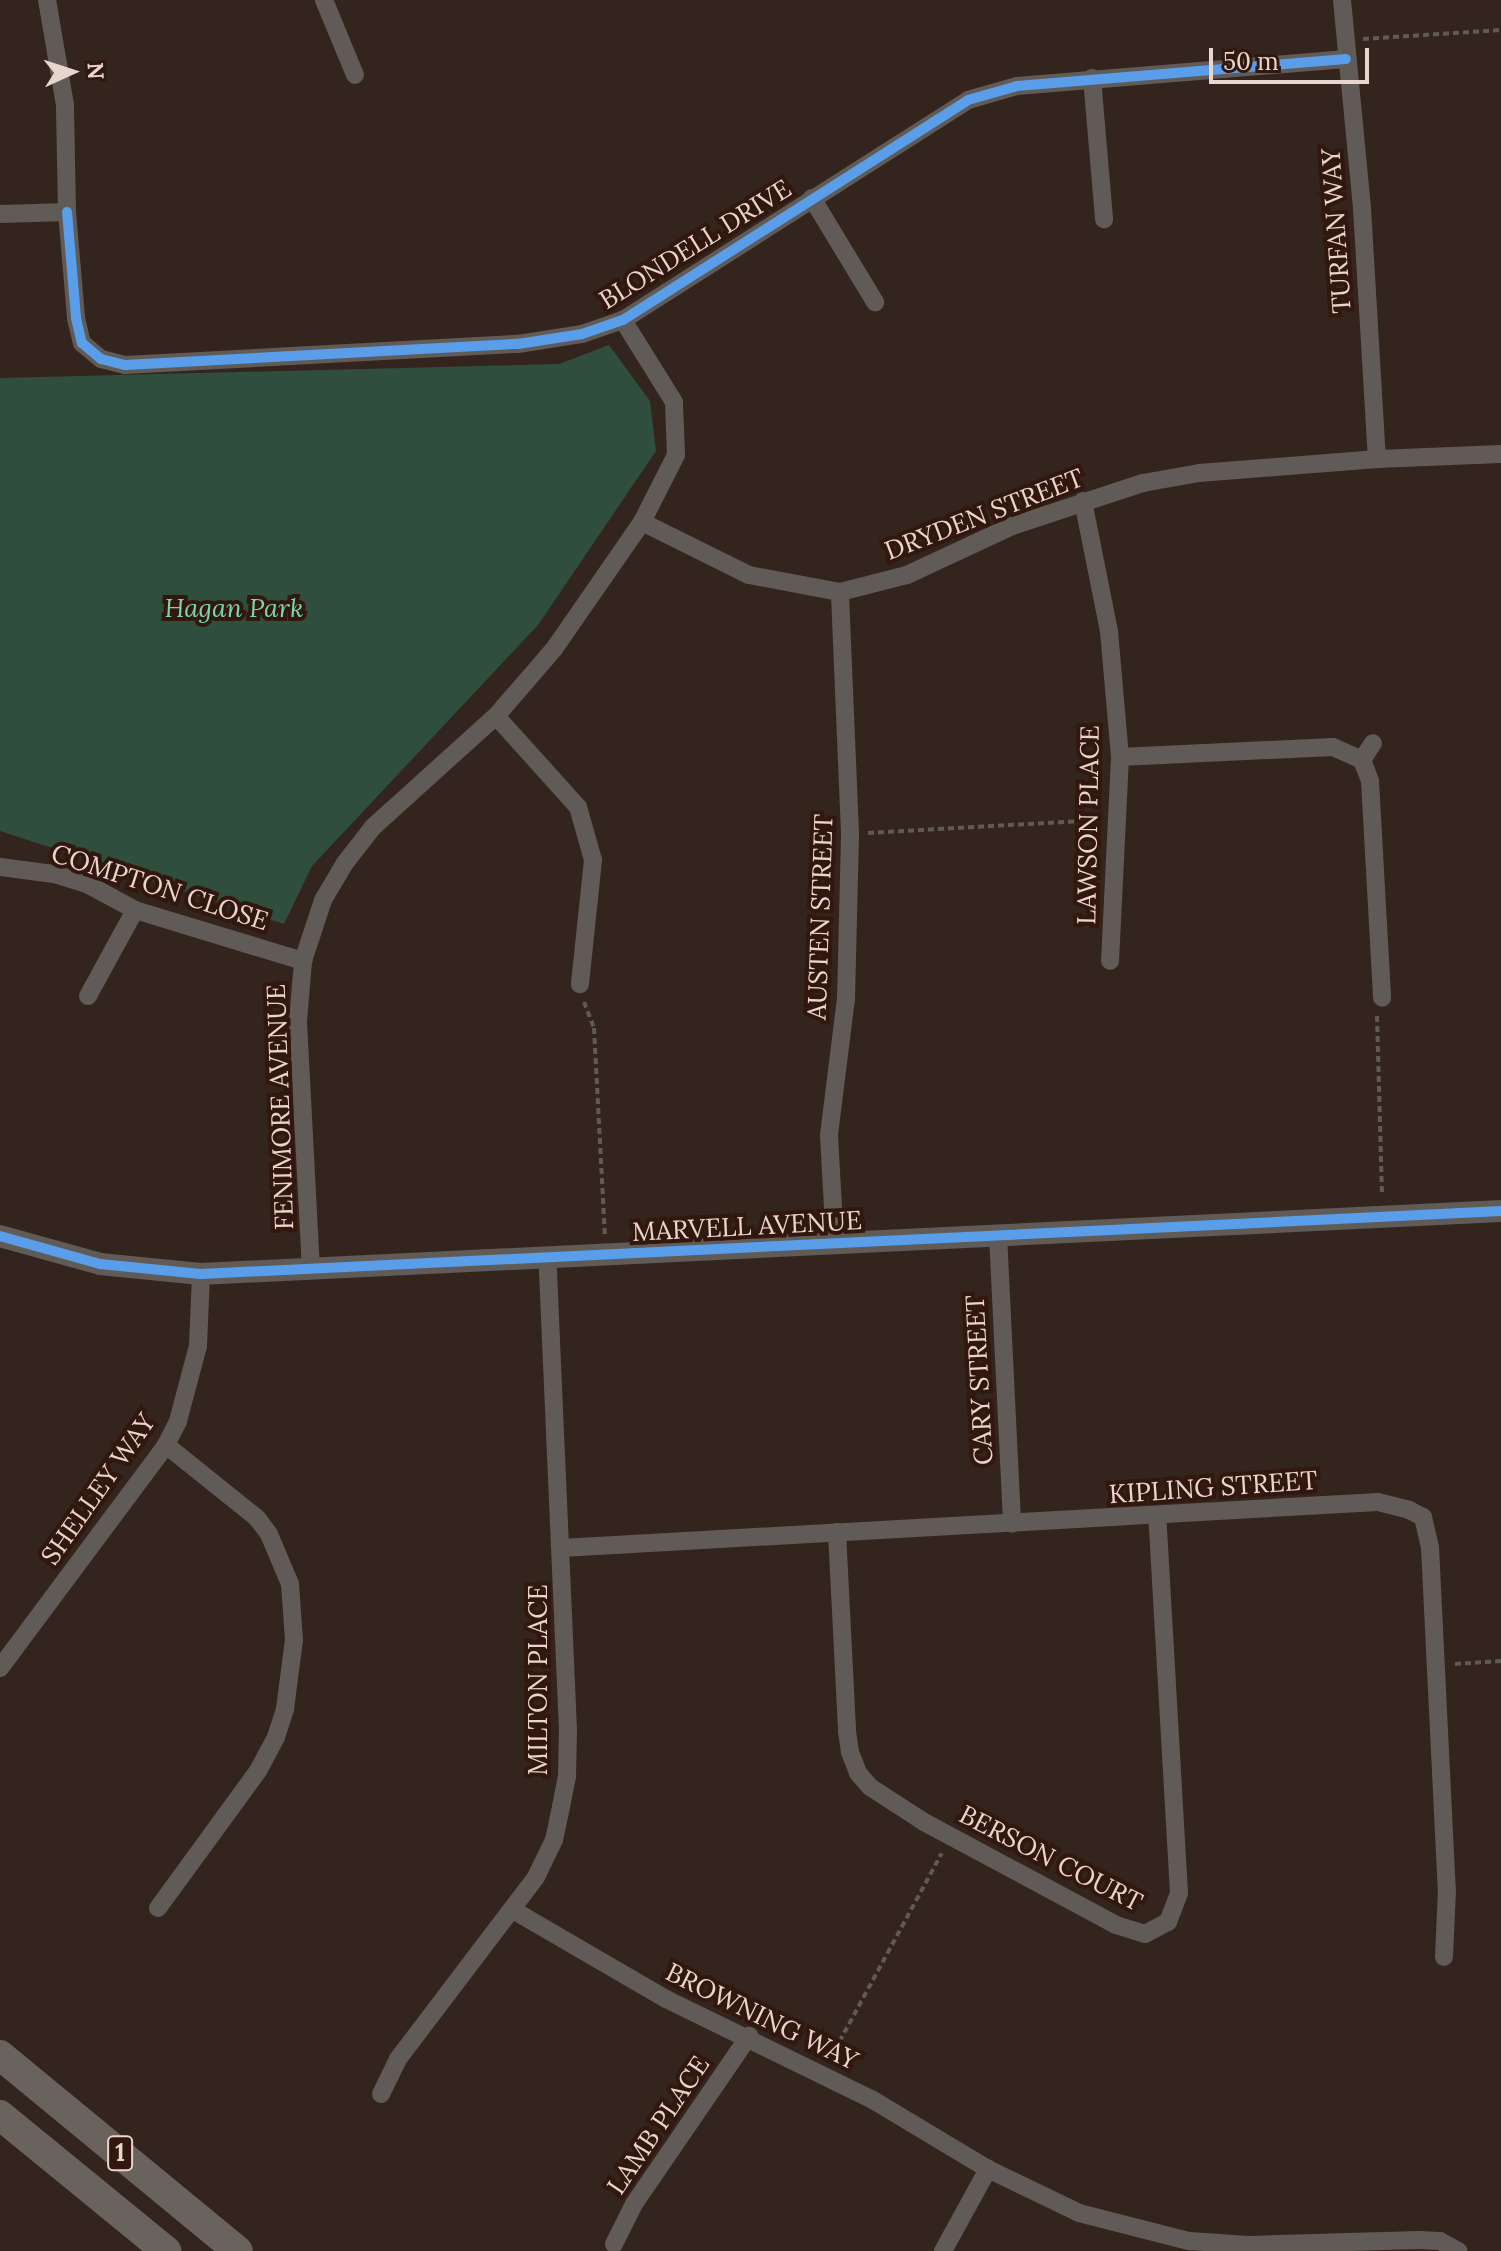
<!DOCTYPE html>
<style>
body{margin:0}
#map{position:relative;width:1501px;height:2251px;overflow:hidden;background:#34241e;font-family:Lora,serif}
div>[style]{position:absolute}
.green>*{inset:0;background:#2f4e3e}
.path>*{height:4px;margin-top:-2px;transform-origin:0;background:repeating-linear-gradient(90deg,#605a54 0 6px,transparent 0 10px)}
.minor>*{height:18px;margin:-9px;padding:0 9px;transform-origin:9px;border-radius:9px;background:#605b57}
.tertiary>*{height:22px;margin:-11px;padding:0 11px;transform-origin:11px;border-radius:11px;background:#605b57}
.trunk>*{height:30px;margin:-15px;padding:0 15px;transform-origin:15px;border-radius:15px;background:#6a625c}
.cycleway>*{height:10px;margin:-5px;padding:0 5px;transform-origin:5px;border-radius:5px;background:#5a9eea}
span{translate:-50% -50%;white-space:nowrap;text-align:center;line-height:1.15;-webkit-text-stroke:8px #31170d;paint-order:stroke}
.shield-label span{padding:2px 6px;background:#31170d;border:2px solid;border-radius:6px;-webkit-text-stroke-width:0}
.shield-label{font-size:24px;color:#e8d5ce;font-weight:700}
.street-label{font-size:26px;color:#e8d5ce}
.park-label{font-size:26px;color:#76d6ad;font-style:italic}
.north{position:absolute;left:32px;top:32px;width:80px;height:80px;-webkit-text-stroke:6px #31170d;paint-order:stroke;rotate:87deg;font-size:22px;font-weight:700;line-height:32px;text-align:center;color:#e8d5ce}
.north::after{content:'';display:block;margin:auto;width:28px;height:36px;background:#e8d5ce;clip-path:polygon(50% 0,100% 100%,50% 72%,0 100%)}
.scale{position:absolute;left:1209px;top:48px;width:160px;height:36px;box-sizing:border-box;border:4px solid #e8d5ce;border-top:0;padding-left:10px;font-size:24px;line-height:28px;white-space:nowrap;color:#e8d5ce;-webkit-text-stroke:6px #31170d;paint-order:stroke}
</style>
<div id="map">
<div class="green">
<i style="clip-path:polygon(609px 345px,650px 401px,656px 451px,538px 625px,312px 866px,284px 924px,0 831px,0 378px,559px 364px)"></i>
</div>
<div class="path">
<i style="left:1363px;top:39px;width:138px;rotate:-3.7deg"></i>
<i style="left:868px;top:833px;width:231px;rotate:-3.2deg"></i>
<i style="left:584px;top:1002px;width:28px;rotate:69deg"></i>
<i style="left:594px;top:1028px;width:207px;rotate:87deg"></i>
<i style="left:1377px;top:1016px;width:179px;rotate:88.4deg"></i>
<i style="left:1455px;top:1664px;width:46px;rotate:-3.7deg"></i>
<i style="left:830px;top:2059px;width:234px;rotate:-61.5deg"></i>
</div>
<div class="minor">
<i style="left:324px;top:0;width:81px;rotate:67.5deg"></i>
<i style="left:1342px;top:0;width:209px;rotate:84.5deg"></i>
<i style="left:1362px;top:208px;width:251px;rotate:86.6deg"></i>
<i style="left:1092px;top:78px;width:142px;rotate:85.1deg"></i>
<i style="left:812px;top:198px;width:122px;rotate:58.8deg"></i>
<i style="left:67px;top:212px;width:106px;rotate:85.1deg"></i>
<i style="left:76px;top:318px;width:26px;rotate:77deg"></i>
<i style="left:82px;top:343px;width:25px;rotate:40deg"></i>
<i style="left:101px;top:359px;width:25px;rotate:14deg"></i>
<i style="left:125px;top:365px;width:394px;rotate:-3.1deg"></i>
<i style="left:518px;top:344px;width:65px;rotate:-8.9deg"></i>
<i style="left:582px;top:334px;width:43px;rotate:-18.9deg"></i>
<i style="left:623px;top:320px;width:409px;rotate:-32.5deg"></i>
<i style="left:968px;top:100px;width:51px;rotate:-15.9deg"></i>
<i style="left:1017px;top:86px;width:330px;rotate:-4.7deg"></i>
<i style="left:0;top:214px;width:67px;rotate:-1.7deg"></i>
<i style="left:67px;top:212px;width:107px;rotate:-91.1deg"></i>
<i style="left:65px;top:105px;width:107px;rotate:-99.7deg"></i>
<i style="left:1083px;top:501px;width:133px;rotate:78.7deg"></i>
<i style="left:1109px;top:631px;width:126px;rotate:85deg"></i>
<i style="left:1120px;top:757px;width:204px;rotate:92.8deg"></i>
<i style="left:642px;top:522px;width:119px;rotate:26.4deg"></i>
<i style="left:749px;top:575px;width:93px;rotate:10.6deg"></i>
<i style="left:840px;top:592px;width:69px;rotate:-14.2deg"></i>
<i style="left:907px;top:575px;width:116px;rotate:-25deg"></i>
<i style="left:1012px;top:526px;width:138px;rotate:-18.2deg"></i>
<i style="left:1143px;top:483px;width:57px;rotate:-10.1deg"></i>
<i style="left:1199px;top:473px;width:179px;rotate:-4.5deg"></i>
<i style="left:1377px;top:459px;width:124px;rotate:-2.3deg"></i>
<i style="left:496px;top:716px;width:122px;rotate:48deg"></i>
<i style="left:578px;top:807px;width:55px;rotate:74.2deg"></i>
<i style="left:593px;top:860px;width:125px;rotate:96deg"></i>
<i style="left:1120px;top:757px;width:213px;rotate:-2.7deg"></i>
<i style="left:1333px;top:747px;width:32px;rotate:24deg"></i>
<i style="left:1362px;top:760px;width:22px;rotate:69deg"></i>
<i style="left:1370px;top:781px;width:217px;rotate:86.8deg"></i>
<i style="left:1362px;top:760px;width:20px;rotate:-57deg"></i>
<i style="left:0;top:867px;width:54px;rotate:7.4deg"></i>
<i style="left:54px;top:874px;width:34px;rotate:17deg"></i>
<i style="left:87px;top:884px;width:55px;rotate:28.4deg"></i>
<i style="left:135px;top:910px;width:176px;rotate:16.9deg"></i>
<i style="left:88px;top:996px;width:98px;rotate:-61.3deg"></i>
<i style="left:998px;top:1235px;width:289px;rotate:87.2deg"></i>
<i style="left:835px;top:1243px;width:108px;rotate:-93.2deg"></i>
<i style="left:829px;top:1135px;width:137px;rotate:-82.9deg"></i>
<i style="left:846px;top:999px;width:166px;rotate:-88.6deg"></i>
<i style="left:850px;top:833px;width:241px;rotate:-92.4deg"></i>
<i style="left:311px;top:1270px;width:249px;rotate:-93deg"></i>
<i style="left:298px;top:1021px;width:60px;rotate:-85.2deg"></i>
<i style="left:303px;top:961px;width:64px;rotate:-71.8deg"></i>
<i style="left:323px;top:900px;width:43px;rotate:-59.3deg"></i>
<i style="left:345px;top:863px;width:46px;rotate:-52.1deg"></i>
<i style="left:373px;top:827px;width:166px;rotate:-42.1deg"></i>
<i style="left:496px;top:716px;width:89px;rotate:-49.1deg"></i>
<i style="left:554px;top:649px;width:155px;rotate:-55.3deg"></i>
<i style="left:642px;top:522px;width:75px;rotate:-63.1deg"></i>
<i style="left:676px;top:455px;width:53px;rotate:-92.2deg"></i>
<i style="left:674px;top:402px;width:97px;rotate:-121.9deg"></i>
<i style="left:837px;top:1532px;width:199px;rotate:87.1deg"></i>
<i style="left:847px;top:1731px;width:21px;rotate:82deg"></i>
<i style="left:850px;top:1752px;width:22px;rotate:69deg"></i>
<i style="left:858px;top:1773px;width:18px;rotate:49deg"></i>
<i style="left:870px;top:1787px;width:64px;rotate:32.9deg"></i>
<i style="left:924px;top:1822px;width:218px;rotate:28.2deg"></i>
<i style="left:1116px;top:1925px;width:30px;rotate:17deg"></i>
<i style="left:1145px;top:1934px;width:26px;rotate:-28deg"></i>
<i style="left:1168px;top:1922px;width:31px;rotate:-69deg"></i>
<i style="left:1179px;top:1893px;width:377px;rotate:-93.3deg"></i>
<i style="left:562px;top:1548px;width:817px;rotate:-3.23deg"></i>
<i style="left:1378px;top:1502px;width:32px;rotate:14deg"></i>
<i style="left:1409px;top:1510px;width:16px;rotate:27deg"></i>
<i style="left:1423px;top:1517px;width:31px;rotate:77deg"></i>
<i style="left:1430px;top:1547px;width:343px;rotate:87.2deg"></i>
<i style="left:1447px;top:1890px;width:67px;rotate:92.6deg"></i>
<i style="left:0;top:1668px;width:278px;rotate:-53.3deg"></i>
<i style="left:166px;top:1445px;width:27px;rotate:-63deg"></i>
<i style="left:178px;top:1421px;width:78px;rotate:-75.1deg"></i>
<i style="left:198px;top:1346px;width:72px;rotate:-87.6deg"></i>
<i style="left:158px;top:1908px;width:170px;rotate:-53.9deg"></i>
<i style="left:258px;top:1771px;width:38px;rotate:-62deg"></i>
<i style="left:276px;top:1737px;width:29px;rotate:-72deg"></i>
<i style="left:285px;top:1709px;width:70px;rotate:-82.6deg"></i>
<i style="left:294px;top:1640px;width:56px;rotate:-94.1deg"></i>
<i style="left:290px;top:1584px;width:54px;rotate:-112.8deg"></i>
<i style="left:269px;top:1534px;width:20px;rotate:-127deg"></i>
<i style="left:257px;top:1518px;width:117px;rotate:-141.3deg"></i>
<i style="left:513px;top:1910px;width:177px;rotate:30.2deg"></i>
<i style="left:666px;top:1999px;width:230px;rotate:26deg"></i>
<i style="left:873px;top:2100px;width:134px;rotate:31deg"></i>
<i style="left:988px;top:2169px;width:101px;rotate:25.8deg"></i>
<i style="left:1079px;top:2213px;width:114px;rotate:14.3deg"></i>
<i style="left:1189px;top:2241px;width:60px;rotate:3.8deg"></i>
<i style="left:1249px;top:2245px;width:170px;rotate:-1.7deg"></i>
<i style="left:1419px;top:2240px;width:21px;rotate:3deg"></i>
<i style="left:1440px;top:2241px;width:21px;rotate:29deg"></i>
<i style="left:381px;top:2094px;width:39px;rotate:-64deg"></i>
<i style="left:398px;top:2059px;width:228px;rotate:-52.8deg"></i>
<i style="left:536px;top:1877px;width:41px;rotate:-64.1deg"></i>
<i style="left:554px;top:1840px;width:34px;rotate:-78deg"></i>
<i style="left:561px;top:1807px;width:32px;rotate:-79deg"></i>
<i style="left:567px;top:1776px;width:46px;rotate:-88.8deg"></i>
<i style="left:568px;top:1730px;width:472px;rotate:-92.5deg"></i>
<i style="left:614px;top:2244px;width:45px;rotate:-63.4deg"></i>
<i style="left:634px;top:2204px;width:204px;rotate:-55.6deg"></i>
<i style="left:943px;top:2251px;width:94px;rotate:-61.2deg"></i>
</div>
<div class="tertiary">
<i style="left:0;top:1236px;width:104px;rotate:15.6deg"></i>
<i style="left:100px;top:1264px;width:101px;rotate:5.7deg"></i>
<i style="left:201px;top:1274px;width:1302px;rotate:-2.77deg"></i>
</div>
<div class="trunk">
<i style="left:0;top:2055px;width:308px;rotate:39.5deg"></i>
<i style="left:0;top:2115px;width:215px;rotate:39.3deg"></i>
</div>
<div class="cycleway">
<i style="left:67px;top:212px;width:106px;rotate:85.1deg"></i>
<i style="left:76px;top:318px;width:26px;rotate:77deg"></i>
<i style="left:82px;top:343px;width:25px;rotate:40deg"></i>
<i style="left:101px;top:359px;width:25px;rotate:14deg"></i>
<i style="left:125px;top:365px;width:394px;rotate:-3.1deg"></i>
<i style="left:518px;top:344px;width:65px;rotate:-8.9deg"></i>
<i style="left:582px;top:334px;width:43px;rotate:-18.9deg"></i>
<i style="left:623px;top:320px;width:409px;rotate:-32.5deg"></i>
<i style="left:968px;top:100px;width:51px;rotate:-15.9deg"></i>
<i style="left:1017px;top:86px;width:330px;rotate:-4.7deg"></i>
<i style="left:0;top:1236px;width:104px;rotate:15.6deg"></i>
<i style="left:100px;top:1264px;width:101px;rotate:5.7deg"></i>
<i style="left:201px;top:1274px;width:1302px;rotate:-2.77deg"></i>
</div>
<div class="shield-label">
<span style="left:120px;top:2153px">1</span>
</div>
<div class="street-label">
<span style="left:1336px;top:231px;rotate:-94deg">TURFAN WAY</span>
<span style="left:695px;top:244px;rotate:-32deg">BLONDELL DRIVE</span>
<span style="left:984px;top:514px;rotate:-21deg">DRYDEN STREET</span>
<span style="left:1088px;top:825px;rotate:-89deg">LAWSON PLACE</span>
<span style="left:160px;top:887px;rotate:18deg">COMPTON CLOSE</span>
<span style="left:820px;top:917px;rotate:-88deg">AUSTEN STREET</span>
<span style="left:280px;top:1107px;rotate:-92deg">FENIMORE AVENUE</span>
<span style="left:747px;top:1226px;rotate:-3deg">MARVELL AVENUE</span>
<span style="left:979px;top:1380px;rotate:-93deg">CARY STREET</span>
<span style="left:1213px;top:1487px;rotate:-4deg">KIPLING STREET</span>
<span style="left:98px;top:1489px;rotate:-55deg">SHELLEY WAY</span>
<span style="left:538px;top:1680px;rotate:-90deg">MILTON PLACE</span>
<span style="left:1051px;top:1858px;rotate:27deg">BERSON COURT</span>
<span style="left:762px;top:2016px;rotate:26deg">BROWNING WAY</span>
<span style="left:658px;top:2125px;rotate:-56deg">LAMB PLACE</span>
</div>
<div class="park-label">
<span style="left:234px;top:608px">Hagan Park</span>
</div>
<div class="north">N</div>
<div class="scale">50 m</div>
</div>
